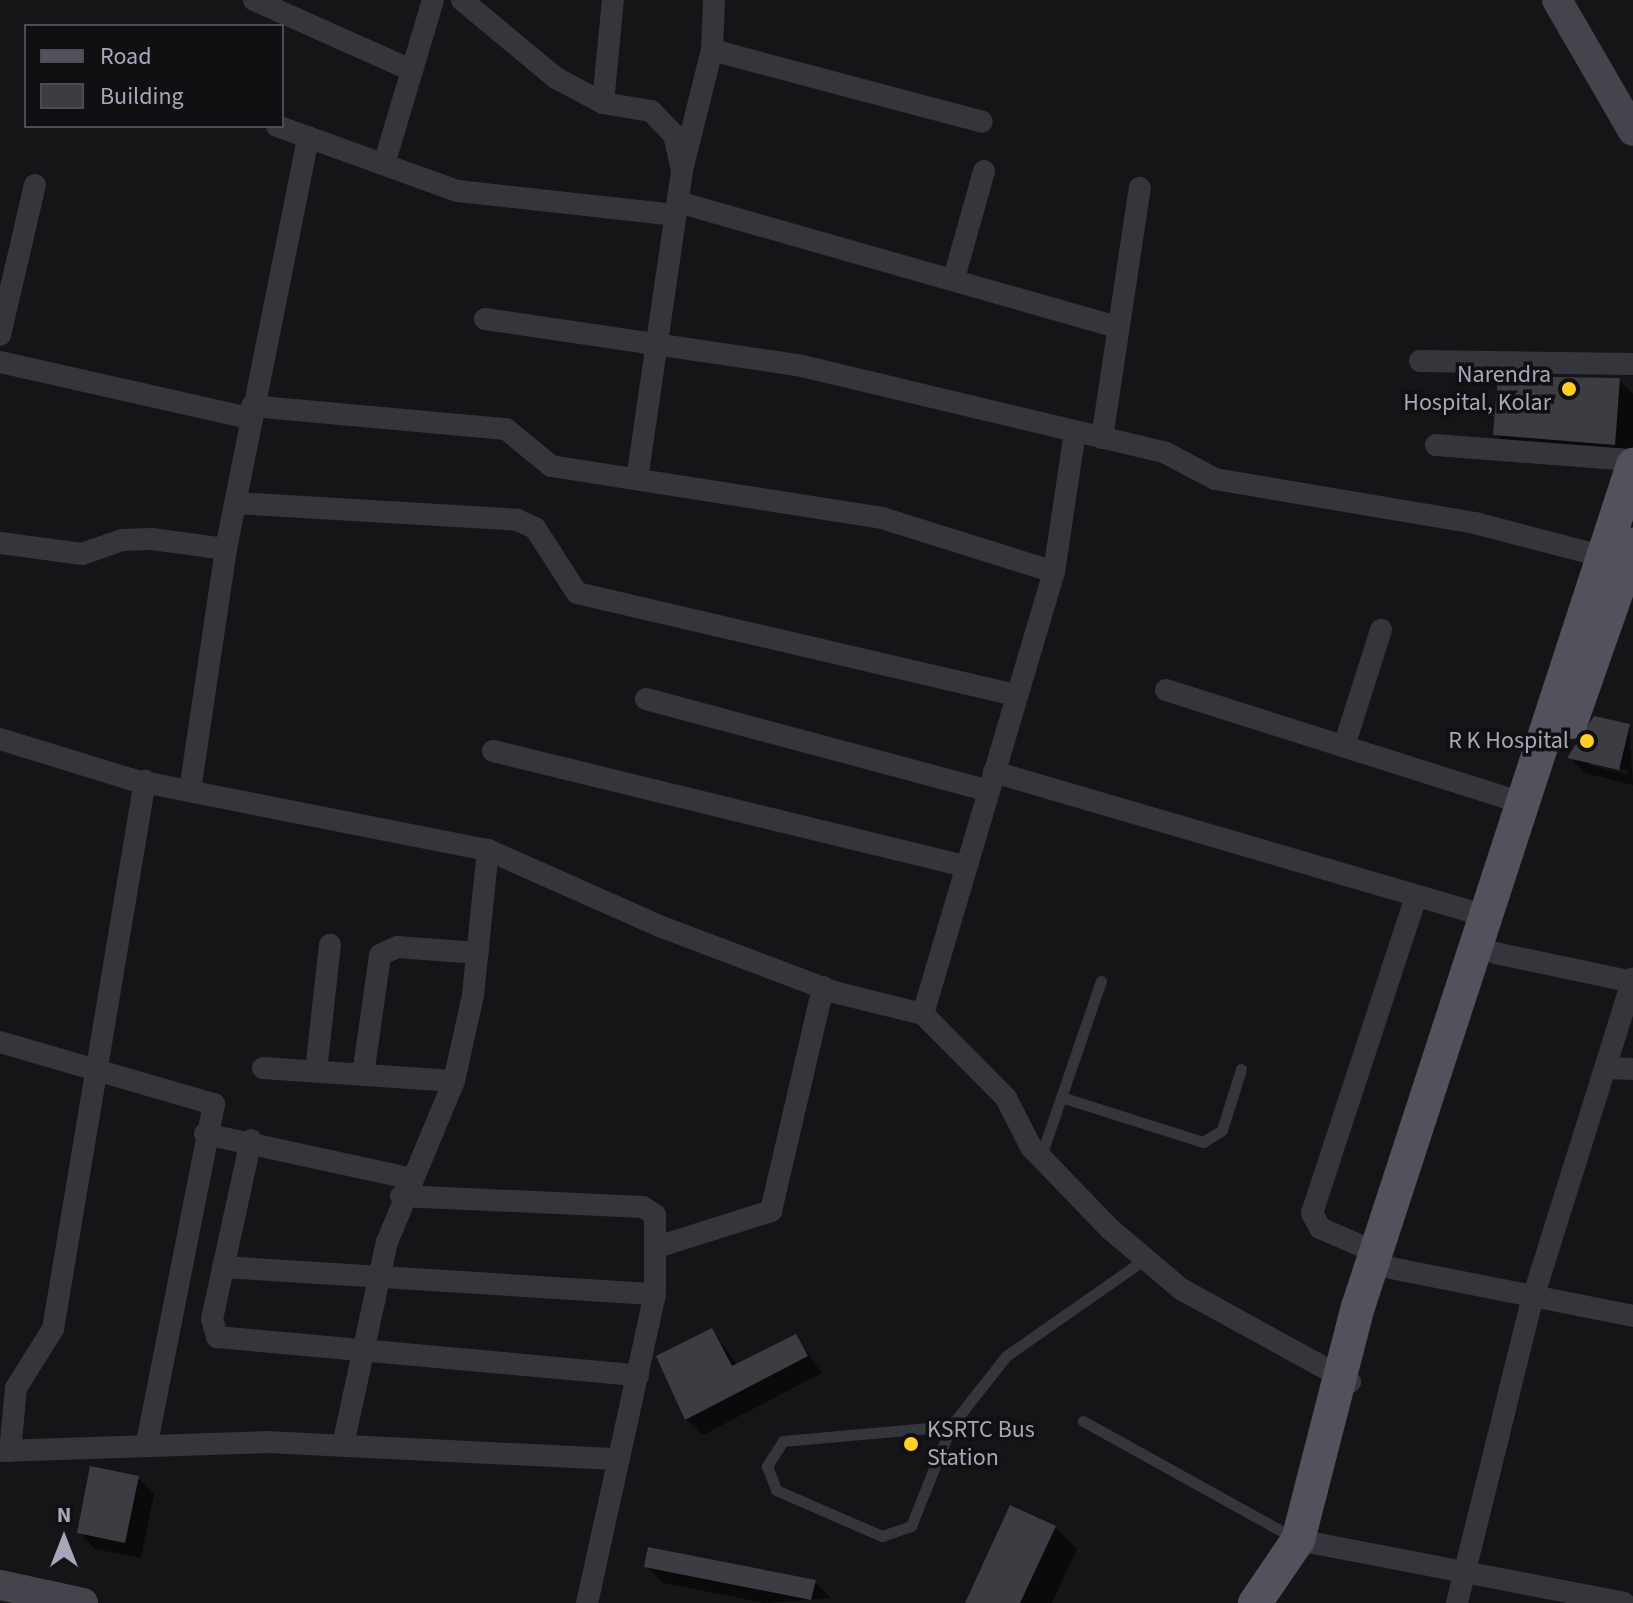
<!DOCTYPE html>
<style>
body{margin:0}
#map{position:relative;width:1633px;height:1603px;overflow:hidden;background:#151416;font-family:"Source Sans 3",sans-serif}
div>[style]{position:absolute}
.shadow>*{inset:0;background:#0007}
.building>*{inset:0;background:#3c3c42}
.lane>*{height:11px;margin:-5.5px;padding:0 5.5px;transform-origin:5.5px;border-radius:5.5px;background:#35353c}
.street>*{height:22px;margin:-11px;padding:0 11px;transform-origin:11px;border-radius:11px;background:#35353c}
.secondary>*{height:30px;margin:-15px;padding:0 15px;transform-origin:15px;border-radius:15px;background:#43444c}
.primary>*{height:34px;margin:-17px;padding:0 17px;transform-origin:17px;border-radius:17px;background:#51525b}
.dots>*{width:22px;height:22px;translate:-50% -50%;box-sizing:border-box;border:4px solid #100f11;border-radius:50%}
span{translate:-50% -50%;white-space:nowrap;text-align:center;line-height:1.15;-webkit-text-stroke:7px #100f11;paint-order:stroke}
.poi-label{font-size:24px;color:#a5a8b8}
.right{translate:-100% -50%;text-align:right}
.left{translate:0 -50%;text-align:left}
.legend{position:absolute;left:24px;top:24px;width:260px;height:104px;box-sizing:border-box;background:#100f11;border:2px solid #4c4c54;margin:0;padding:10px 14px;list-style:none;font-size:24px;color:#a5a8b8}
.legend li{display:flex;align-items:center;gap:16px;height:40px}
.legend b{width:40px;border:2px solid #4c4c54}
.north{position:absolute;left:24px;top:1499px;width:80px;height:80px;-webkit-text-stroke:6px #100f11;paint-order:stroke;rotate:0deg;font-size:22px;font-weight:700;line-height:32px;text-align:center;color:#a5a8b8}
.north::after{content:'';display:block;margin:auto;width:28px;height:36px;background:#a5a8b8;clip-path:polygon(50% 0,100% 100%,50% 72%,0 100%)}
</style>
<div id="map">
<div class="shadow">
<i style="clip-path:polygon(1619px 380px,1633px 394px,1633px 465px,1517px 456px,1496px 435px)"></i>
<i style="clip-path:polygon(evenodd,1629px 726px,1633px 785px,1585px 773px,1570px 757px,1629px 726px,1590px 761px,1629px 771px,1628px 775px,1590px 765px,1590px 761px)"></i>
<i style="clip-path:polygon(711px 1330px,738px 1366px,795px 1336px,822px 1373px,703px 1435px,686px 1419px)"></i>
<i style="clip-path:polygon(138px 1478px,154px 1494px,141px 1558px,95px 1549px,79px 1532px)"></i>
<i style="clip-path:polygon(1055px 1527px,1077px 1549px,1052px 1603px,967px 1603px)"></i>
<i style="clip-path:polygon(646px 1566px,815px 1582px,831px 1598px,765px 1603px,663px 1583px)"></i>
</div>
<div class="building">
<i style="clip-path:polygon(1498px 376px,1620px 378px,1615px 445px,1493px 435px)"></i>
<i style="clip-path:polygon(1594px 716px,1630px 724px,1619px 770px,1567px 758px)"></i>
<i style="clip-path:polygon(712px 1328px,732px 1366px,796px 1334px,808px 1356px,685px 1420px,656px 1356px)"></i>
<i style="clip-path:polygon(90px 1466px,139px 1476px,125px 1543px,77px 1533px)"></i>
<i style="clip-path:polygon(1010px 1505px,1056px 1526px,1020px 1603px,965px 1603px)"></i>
<i style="clip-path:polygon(648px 1547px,816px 1580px,811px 1600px,644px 1567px)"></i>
</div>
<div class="lane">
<i style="left:1061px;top:1097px;width:149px;rotate:17.6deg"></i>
<i style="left:1203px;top:1142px;width:22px;rotate:-32deg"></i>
<i style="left:1222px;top:1130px;width:64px;rotate:-72.7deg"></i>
<i style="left:1041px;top:1156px;width:185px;rotate:-71.1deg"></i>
<i style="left:1083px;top:1421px;width:244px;rotate:29deg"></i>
<i style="left:951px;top:1426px;width:169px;rotate:174.9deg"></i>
<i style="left:783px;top:1441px;width:30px;rotate:123deg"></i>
<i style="left:767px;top:1466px;width:26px;rotate:69deg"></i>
<i style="left:776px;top:1490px;width:116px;rotate:23.5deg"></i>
<i style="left:882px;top:1536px;width:31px;rotate:-19deg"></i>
<i style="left:911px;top:1526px;width:108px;rotate:-68.2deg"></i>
<i style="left:951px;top:1426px;width:89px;rotate:-51.8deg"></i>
<i style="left:1006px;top:1356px;width:169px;rotate:-34.9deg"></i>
</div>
<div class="street">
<i style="left:254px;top:0;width:167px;rotate:24deg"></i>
<i style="left:462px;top:0;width:122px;rotate:39.7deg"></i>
<i style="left:556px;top:78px;width:53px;rotate:28deg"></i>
<i style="left:603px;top:103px;width:49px;rotate:9.5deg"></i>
<i style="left:651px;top:111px;width:33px;rotate:46deg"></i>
<i style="left:674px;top:135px;width:37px;rotate:77deg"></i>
<i style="left:682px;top:171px;width:310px;rotate:98.3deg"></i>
<i style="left:712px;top:50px;width:279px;rotate:14.9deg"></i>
<i style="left:603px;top:103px;width:103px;rotate:-84.5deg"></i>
<i style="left:277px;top:126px;width:192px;rotate:19.8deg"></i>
<i style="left:458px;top:191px;width:219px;rotate:6.3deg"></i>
<i style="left:385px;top:161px;width:168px;rotate:-73.4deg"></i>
<i style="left:683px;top:166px;width:120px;rotate:-76deg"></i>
<i style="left:712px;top:50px;width:50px;rotate:-87.7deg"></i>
<i style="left:678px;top:202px;width:455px;rotate:15.9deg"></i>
<i style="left:954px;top:278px;width:111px;rotate:-74.3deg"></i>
<i style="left:485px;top:319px;width:320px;rotate:8.4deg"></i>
<i style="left:802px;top:366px;width:374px;rotate:13.4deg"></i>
<i style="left:1166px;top:453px;width:55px;rotate:28deg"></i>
<i style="left:1215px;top:479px;width:264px;rotate:9.6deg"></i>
<i style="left:1475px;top:523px;width:143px;rotate:14.6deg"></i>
<i style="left:0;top:335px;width:154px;rotate:-76.9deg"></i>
<i style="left:1420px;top:361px;width:213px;rotate:0.8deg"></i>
<i style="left:0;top:362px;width:255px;rotate:12.7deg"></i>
<i style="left:252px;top:406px;width:255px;rotate:5.2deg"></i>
<i style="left:506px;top:429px;width:58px;rotate:39.4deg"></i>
<i style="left:551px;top:466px;width:335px;rotate:8.9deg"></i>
<i style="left:882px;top:518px;width:180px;rotate:17.4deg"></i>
<i style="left:1102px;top:438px;width:253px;rotate:-81.4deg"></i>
<i style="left:1436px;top:445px;width:198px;rotate:4.4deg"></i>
<i style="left:235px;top:503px;width:283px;rotate:3.4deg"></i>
<i style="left:517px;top:520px;width:20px;rotate:24deg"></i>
<i style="left:535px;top:528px;width:77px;rotate:57.1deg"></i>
<i style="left:577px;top:593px;width:451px;rotate:13.1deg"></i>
<i style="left:0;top:543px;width:83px;rotate:7.6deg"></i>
<i style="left:82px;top:554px;width:42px;rotate:-19.3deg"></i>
<i style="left:122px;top:540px;width:30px;rotate:-2deg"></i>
<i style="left:152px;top:539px;width:75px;rotate:7.7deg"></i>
<i style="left:1166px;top:690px;width:374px;rotate:17.6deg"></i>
<i style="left:646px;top:699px;width:355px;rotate:15deg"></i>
<i style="left:0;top:739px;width:139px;rotate:17.1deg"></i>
<i style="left:133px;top:780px;width:362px;rotate:11.2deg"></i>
<i style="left:488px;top:850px;width:190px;rotate:23.9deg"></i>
<i style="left:662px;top:927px;width:184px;rotate:20.7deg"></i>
<i style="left:834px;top:992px;width:92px;rotate:13.9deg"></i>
<i style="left:923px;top:1014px;width:118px;rotate:45.3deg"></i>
<i style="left:1006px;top:1098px;width:55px;rotate:63deg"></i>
<i style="left:1031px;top:1147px;width:114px;rotate:46.1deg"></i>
<i style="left:1110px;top:1229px;width:93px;rotate:40.2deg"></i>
<i style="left:1181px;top:1289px;width:193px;rotate:28.8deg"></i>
<i style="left:1344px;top:746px;width:122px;rotate:-72.3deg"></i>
<i style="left:493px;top:751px;width:487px;rotate:13.7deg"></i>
<i style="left:994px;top:772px;width:509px;rotate:16.3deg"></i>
<i style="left:190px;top:790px;width:244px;rotate:-81.5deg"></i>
<i style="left:226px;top:549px;width:420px;rotate:-78.7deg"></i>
<i style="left:1495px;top:953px;width:141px;rotate:11.9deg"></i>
<i style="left:923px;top:1014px;width:461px;rotate:-73.5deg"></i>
<i style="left:1054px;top:572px;width:142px;rotate:-81.5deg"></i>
<i style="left:0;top:1042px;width:223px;rotate:16.2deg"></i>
<i style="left:214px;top:1104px;width:344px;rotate:101.2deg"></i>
<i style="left:263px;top:1068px;width:191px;rotate:3.9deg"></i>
<i style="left:1607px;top:1068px;width:26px;rotate:2deg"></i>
<i style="left:316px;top:1071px;width:127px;rotate:-83.7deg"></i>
<i style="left:363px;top:1075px;width:121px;rotate:-81.9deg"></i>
<i style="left:380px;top:955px;width:19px;rotate:-25deg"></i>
<i style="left:397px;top:947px;width:81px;rotate:4.2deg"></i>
<i style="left:205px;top:1134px;width:208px;rotate:12.2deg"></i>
<i style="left:251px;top:1140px;width:183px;rotate:102.3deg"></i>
<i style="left:212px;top:1319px;width:19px;rotate:74deg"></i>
<i style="left:217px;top:1337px;width:423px;rotate:5.2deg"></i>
<i style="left:401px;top:1196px;width:242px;rotate:2.6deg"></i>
<i style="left:643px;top:1207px;width:14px;rotate:34deg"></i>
<i style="left:655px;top:1215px;width:79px;rotate:90deg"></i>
<i style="left:655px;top:1294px;width:316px;rotate:102.4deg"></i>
<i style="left:657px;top:1247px;width:120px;rotate:-17.5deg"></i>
<i style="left:771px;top:1211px;width:230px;rotate:-76.9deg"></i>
<i style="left:1375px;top:1252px;width:60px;rotate:-156.4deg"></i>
<i style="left:1320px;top:1228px;width:17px;rotate:-118deg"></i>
<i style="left:1312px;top:1213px;width:334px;rotate:-71.8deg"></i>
<i style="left:223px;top:1267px;width:433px;rotate:3.6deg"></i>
<i style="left:1391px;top:1268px;width:247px;rotate:11.2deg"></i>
<i style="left:343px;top:1445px;width:208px;rotate:-77.8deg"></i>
<i style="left:387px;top:1242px;width:174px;rotate:-67.4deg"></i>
<i style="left:454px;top:1081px;width:88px;rotate:-77.5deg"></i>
<i style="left:473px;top:995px;width:146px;rotate:-84.1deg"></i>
<i style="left:0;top:1451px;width:266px;rotate:-1.9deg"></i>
<i style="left:266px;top:1442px;width:353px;rotate:2.8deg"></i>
<i style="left:10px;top:1451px;width:63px;rotate:-84.6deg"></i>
<i style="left:16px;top:1388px;width:70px;rotate:-57.9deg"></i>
<i style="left:53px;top:1329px;width:556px;rotate:-80.47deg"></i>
<i style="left:1298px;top:1540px;width:332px;rotate:10.9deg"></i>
<i style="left:1457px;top:1603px;width:311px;rotate:-76.1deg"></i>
<i style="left:1532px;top:1301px;width:338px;rotate:-72.6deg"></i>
</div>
<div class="secondary">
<i style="left:1557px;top:0;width:151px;rotate:59.9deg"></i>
<i style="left:0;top:1585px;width:85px;rotate:12.2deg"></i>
</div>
<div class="primary">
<i style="left:1571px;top:722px;width:188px;rotate:-70.7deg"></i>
<i style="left:1255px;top:1603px;width:76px;rotate:-55.7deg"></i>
<i style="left:1298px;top:1540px;width:241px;rotate:-75.6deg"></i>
<i style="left:1358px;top:1307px;width:886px;rotate:-71.91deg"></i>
</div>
<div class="dots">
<i style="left:1569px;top:389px;background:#ffcf24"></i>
<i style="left:1587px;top:741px;background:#ffcf24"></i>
<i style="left:911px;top:1444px;background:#ffcf24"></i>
</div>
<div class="poi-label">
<span class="right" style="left:1551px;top:389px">Narendra<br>Hospital, Kolar</span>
<span class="right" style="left:1569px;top:741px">R K Hospital</span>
<span class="left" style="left:927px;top:1444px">KSRTC Bus<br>Station</span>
</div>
<ul class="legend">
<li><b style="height:10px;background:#51525b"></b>Road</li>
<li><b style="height:22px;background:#3c3c42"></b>Building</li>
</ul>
<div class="north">N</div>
</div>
